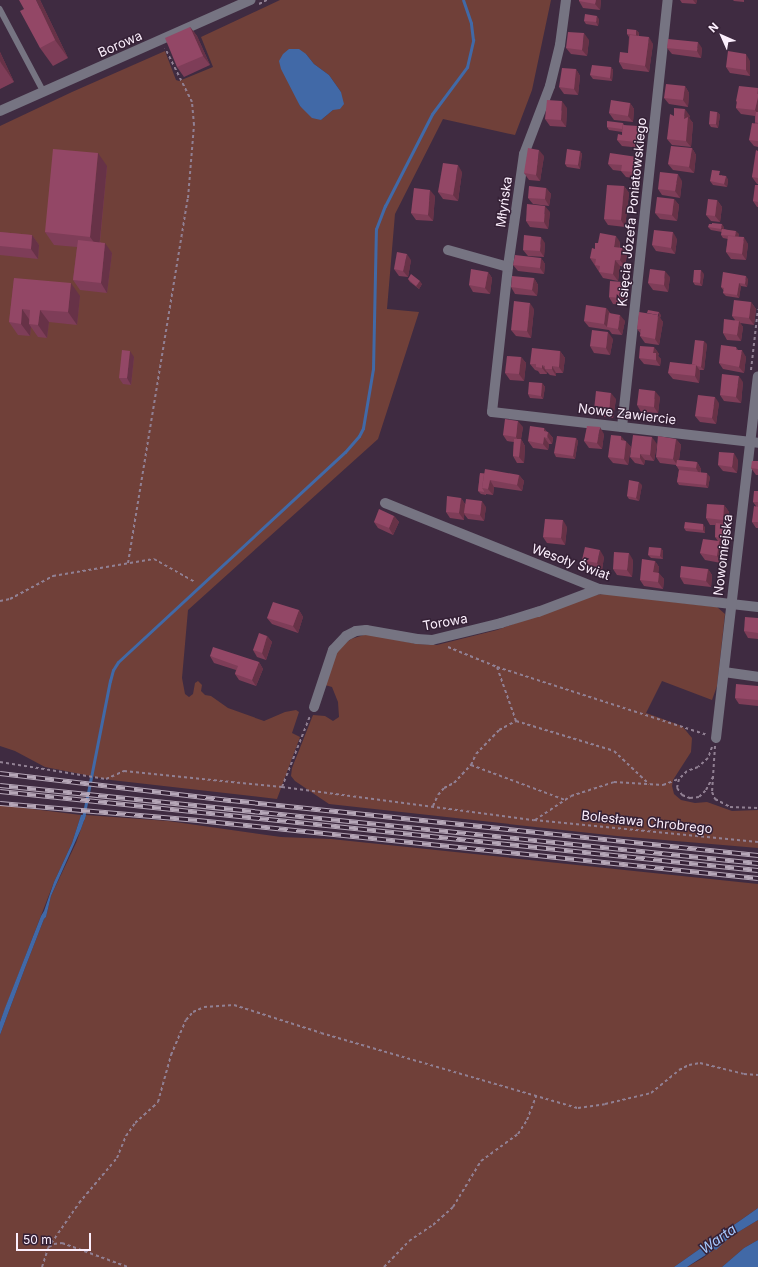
<!DOCTYPE html>
<meta charset="utf-8">
<style>
body{margin:0}
#map{position:relative;width:758px;height:1267px;overflow:hidden;background:#3f2b41;font-family:Inter,sans-serif}
div>[style]{position:absolute}
.green>*{inset:0;background:#704039}
.water>*{inset:0;background:#4169a7}
.stream>*{height:3px;margin:-1.5px;padding:0 1.5px;transform-origin:1.5px;border-radius:1.5px;background:#4169a7}
.path>*{height:2px;margin-top:-1px;transform-origin:0;background:repeating-linear-gradient(90deg,#918093 0 3px,transparent 0 6px)}
.service>*{height:5.5px;margin:-2.75px;padding:0 2.75px;transform-origin:2.75px;border-radius:2.75px;background:#767482}
.minor>*{height:10px;margin:-5px;padding:0 5px;transform-origin:5px;border-radius:5px;background:#767482}
.tertiary>*{height:10px;margin:-5px;padding:0 5px;transform-origin:5px;border-radius:5px;background:#767482}
.rail>*{height:4.5px;margin-top:-2.25px;transform-origin:0;background:repeating-linear-gradient(90deg,#352136 0 9px,#b6a7b8 0 18px);box-sizing:border-box;border-block:1px solid #b6a7b8}
.wall>*{inset:0;background:#7e3d58}
.shaded-wall>*{inset:0;background:#673247}
.building>*{inset:0;background:#934766}
span{translate:-50% -50%;white-space:nowrap;text-align:center;line-height:1.15;-webkit-text-stroke:3px #352136;paint-order:stroke}
.street-label{font-size:13px;color:#fceffd}
.water-label{font-size:14px;color:#a7c9fe;font-style:italic}
.north{position:absolute;left:702px;top:16px;width:40px;height:40px;-webkit-text-stroke:3px #352136;paint-order:stroke;rotate:315deg;font-size:11px;font-weight:700;line-height:16px;text-align:center;color:#fceffd}
.north::after{content:'';display:block;margin:auto;width:14px;height:18px;background:#fceffd;clip-path:polygon(50% 0,100% 100%,50% 72%,0 100%)}
.scale{position:absolute;left:16px;top:1233px;width:75px;height:18px;box-sizing:border-box;border:2px solid #fceffd;border-top:0;padding-left:5px;font-size:12px;line-height:14px;white-space:nowrap;color:#fceffd;-webkit-text-stroke:3px #352136;paint-order:stroke}
</style>
<div id="map">
<div class="green">
<i style="clip-path:polygon(evenodd,280px 0,551px 0,532px 90px,515px 135px,443px 119px,395px 214px,387px 309px,419px 312px,378px 439px,188px 610px,182px 678px,185px 694px,189px 697px,193px 694px,195px 683px,198px 681px,202px 685px,201px 691px,205px 695px,211px 696px,228px 708px,264px 721px,285px 712px,296px 710px,299px 712px,292px 733px,300px 737px,277px 799px,111px 780px,45px 767px,15px 751px,0 746px,0 126px,72px 92px,165px 51px,176px 80px,179px 81px,213px 67px,201px 37px,280px 0,306px 54px,314px 64px,329px 75px,341px 92px,333px 110px,321px 120px,300px 106px,293px 89px,306px 54px)"></i>
<i style="clip-path:polygon(605px 594px,717px 607px,725px 614px,717px 686px,712px 700px,662px 681px,646px 713px,682px 726px,692px 738px,691px 752px,673px 780px,672px 786px,674px 794px,681px 800px,695px 803px,707px 802px,732px 811px,758px 810px,758px 848px,617px 836px,329px 804px,295px 781px,291px 776px,292px 768px,313px 715px,325px 716px,333px 721px,339px 717px,338px 702px,332px 687px,325px 685px,333px 660px,340px 647px,351px 639px,367px 634px,417px 644px,437px 645px,497px 630px,592px 595px)"></i>
<i style="clip-path:polygon(0 805px,81px 815px,72px 843px,54px 882px,0 1022px)"></i>
<i style="clip-path:polygon(86px 815px,168px 821px,281px 837px,331px 839px,758px 884px,758px 1208px,674px 1267px,0 1267px,0 1035px,25px 968px,44px 919px,46px 917px,51px 896px,76px 843px)"></i>
<i style="clip-path:polygon(758px 1220px,758px 1240px,744px 1248px,722px 1267px,687px 1267px,703px 1258px,730px 1237px)"></i>
</div>
<div class="water">
<i style="clip-path:polygon(289px 49px,299px 49px,306px 54px,314px 64px,329px 75px,341px 92px,344px 104px,340px 109px,333px 110px,321px 120px,312px 118px,300px 106px,281px 69px,279px 61px,283px 54px)"></i>
<i style="clip-path:polygon(81px 815px,86px 815px,81px 829px,51px 896px,46px 917px,44px 919px,25px 968px,0 1035px,0 1022px,5px 1008px,41px 916px,44px 911px,54px 882px,72px 843px)"></i>
<i style="clip-path:polygon(758px 1208px,758px 1220px,730px 1237px,716px 1250px,715px 1249px,687px 1267px,674px 1267px)"></i>
<i style="clip-path:polygon(758px 1240px,758px 1267px,722px 1267px,744px 1248px)"></i>
</div>
<div class="stream">
<i style="left:83px;top:818px;width:140px;rotate:-78.9deg"></i>
<i style="left:110px;top:681px;width:11px;rotate:-75deg"></i>
<i style="left:113px;top:670px;width:9px;rotate:-58deg"></i>
<i style="left:118px;top:662px;width:309px;rotate:-42.8deg"></i>
<i style="left:345px;top:452px;width:21px;rotate:-49deg"></i>
<i style="left:359px;top:436px;width:9px;rotate:-63deg"></i>
<i style="left:363px;top:428px;width:60px;rotate:-80.4deg"></i>
<i style="left:373px;top:369px;width:140px;rotate:-88.8deg"></i>
<i style="left:376px;top:229px;width:25px;rotate:-69deg"></i>
<i style="left:385px;top:206px;width:103px;rotate:-62.9deg"></i>
<i style="left:432px;top:114px;width:59px;rotate:-53.3deg"></i>
<i style="left:467px;top:67px;width:28px;rotate:-77deg"></i>
<i style="left:473px;top:40px;width:17px;rotate:-97deg"></i>
<i style="left:471px;top:23px;width:24px;rotate:-109deg"></i>
</div>
<div class="path">
<i style="left:259px;top:4px;width:9px;rotate:-27deg"></i>
<i style="left:751px;top:370px;width:61px;rotate:-83.5deg"></i>
<i style="left:128px;top:563px;width:370px;rotate:-80.7deg"></i>
<i style="left:188px;top:198px;width:73px;rotate:-85.3deg"></i>
<i style="left:194px;top:125px;width:23px;rotate:-95deg"></i>
<i style="left:192px;top:102px;width:60px;rotate:-116.6deg"></i>
<i style="left:0;top:601px;width:10px;rotate:-11deg"></i>
<i style="left:10px;top:599px;width:49px;rotate:-28.1deg"></i>
<i style="left:53px;top:576px;width:102px;rotate:-9.6deg"></i>
<i style="left:154px;top:559px;width:47px;rotate:29.3deg"></i>
<i style="left:448px;top:647px;width:53px;rotate:22.2deg"></i>
<i style="left:497px;top:667px;width:221px;rotate:17.9deg"></i>
<i style="left:516px;top:721px;width:102px;rotate:17deg"></i>
<i style="left:614px;top:751px;width:48px;rotate:43.3deg"></i>
<i style="left:715px;top:746px;width:46px;rotate:93.7deg"></i>
<i style="left:712px;top:792px;width:8px;rotate:67deg"></i>
<i style="left:715px;top:799px;width:17px;rotate:28deg"></i>
<i style="left:730px;top:807px;width:28px;rotate:2deg"></i>
<i style="left:712px;top:747px;width:12px;rotate:110deg"></i>
<i style="left:708px;top:758px;width:13px;rotate:138deg"></i>
<i style="left:698px;top:767px;width:12px;rotate:160deg"></i>
<i style="left:687px;top:771px;width:11px;rotate:135deg"></i>
<i style="left:679px;top:779px;width:9px;rotate:103deg"></i>
<i style="left:677px;top:788px;width:9px;rotate:54deg"></i>
<i style="left:682px;top:795px;width:9px;rotate:21deg"></i>
<i style="left:690px;top:798px;width:9px;rotate:-6deg"></i>
<i style="left:699px;top:797px;width:10px;rotate:-45deg"></i>
<i style="left:706px;top:790px;width:15px;rotate:-62deg"></i>
<i style="left:0;top:762px;width:107px;rotate:9.1deg"></i>
<i style="left:106px;top:779px;width:20px;rotate:-24deg"></i>
<i style="left:124px;top:771px;width:159px;rotate:5.8deg"></i>
<i style="left:282px;top:787px;width:254px;rotate:7.5deg"></i>
<i style="left:534px;top:820px;width:225px;rotate:5.6deg"></i>
<i style="left:471px;top:765px;width:100px;rotate:20.4deg"></i>
<i style="left:282px;top:787px;width:76px;rotate:-68.5deg"></i>
<i style="left:433px;top:806px;width:12px;rotate:-66deg"></i>
<i style="left:438px;top:795px;width:9px;rotate:-49deg"></i>
<i style="left:444px;top:788px;width:11px;rotate:-27deg"></i>
<i style="left:454px;top:783px;width:25px;rotate:-47deg"></i>
<i style="left:471px;top:765px;width:12px;rotate:-66deg"></i>
<i style="left:476px;top:754px;width:33px;rotate:-46deg"></i>
<i style="left:499px;top:730px;width:19px;rotate:-28deg"></i>
<i style="left:516px;top:721px;width:57px;rotate:-109.4deg"></i>
<i style="left:535px;top:820px;width:43px;rotate:-33.7deg"></i>
<i style="left:571px;top:796px;width:45px;rotate:-18deg"></i>
<i style="left:614px;top:782px;width:49px;rotate:3.5deg"></i>
<i style="left:663px;top:785px;width:17px;rotate:-21deg"></i>
<i style="left:49px;top:1247px;width:6px;rotate:-31deg"></i>
<i style="left:54px;top:1244px;width:8px;rotate:-7deg"></i>
<i style="left:62px;top:1243px;width:70px;rotate:20deg"></i>
<i style="left:42px;top:1267px;width:20px;rotate:-72deg"></i>
<i style="left:48px;top:1248px;width:55px;rotate:-55.4deg"></i>
<i style="left:79px;top:1203px;width:59px;rotate:-49.8deg"></i>
<i style="left:117px;top:1158px;width:24px;rotate:-68deg"></i>
<i style="left:126px;top:1136px;width:16px;rotate:-55deg"></i>
<i style="left:135px;top:1123px;width:31px;rotate:-42deg"></i>
<i style="left:158px;top:1102px;width:49px;rotate:-74.5deg"></i>
<i style="left:171px;top:1055px;width:38px;rotate:-67deg"></i>
<i style="left:186px;top:1020px;width:11px;rotate:-49deg"></i>
<i style="left:193px;top:1012px;width:12px;rotate:-24deg"></i>
<i style="left:204px;top:1007px;width:30px;rotate:-4deg"></i>
<i style="left:234px;top:1005px;width:91px;rotate:17.8deg"></i>
<i style="left:321px;top:1033px;width:268px;rotate:16.3deg"></i>
<i style="left:578px;top:1108px;width:27px;rotate:-8deg"></i>
<i style="left:605px;top:1104px;width:47px;rotate:-13.4deg"></i>
<i style="left:651px;top:1093px;width:36px;rotate:-39deg"></i>
<i style="left:679px;top:1070px;width:11px;rotate:-27deg"></i>
<i style="left:689px;top:1065px;width:11px;rotate:-10deg"></i>
<i style="left:700px;top:1063px;width:45px;rotate:14deg"></i>
<i style="left:744px;top:1074px;width:14px;rotate:4deg"></i>
<i style="left:384px;top:1267px;width:36px;rotate:-46deg"></i>
<i style="left:409px;top:1241px;width:29px;rotate:-34deg"></i>
<i style="left:433px;top:1225px;width:27px;rotate:-42deg"></i>
<i style="left:453px;top:1207px;width:54px;rotate:-58.7deg"></i>
<i style="left:481px;top:1161px;width:46px;rotate:-36.1deg"></i>
<i style="left:518px;top:1134px;width:17px;rotate:-57deg"></i>
<i style="left:527px;top:1120px;width:26px;rotate:-69deg"></i>
</div>
<div class="service">
<i style="left:0;top:9px;width:94px;rotate:62.1deg"></i>
</div>
<div class="minor">
<i style="left:566px;top:0;width:45px;rotate:97.6deg"></i>
<i style="left:560px;top:45px;width:42px;rotate:103.7deg"></i>
<i style="left:550px;top:86px;width:73px;rotate:110.9deg"></i>
<i style="left:524px;top:154px;width:114px;rotate:98.1deg"></i>
<i style="left:508px;top:267px;width:146px;rotate:96.3deg"></i>
<i style="left:492px;top:412px;width:268px;rotate:6.6deg"></i>
<i style="left:448px;top:250px;width:62px;rotate:15.8deg"></i>
<i style="left:622px;top:427px;width:429px;rotate:-83.9deg"></i>
<i style="left:385px;top:503px;width:231px;rotate:21.9deg"></i>
<i style="left:599px;top:589px;width:160px;rotate:6.5deg"></i>
<i style="left:724px;top:672px;width:34px;rotate:8deg"></i>
<i style="left:314px;top:707px;width:60px;rotate:-71.6deg"></i>
<i style="left:333px;top:650px;width:19px;rotate:-47deg"></i>
<i style="left:346px;top:636px;width:11px;rotate:-27deg"></i>
<i style="left:356px;top:631px;width:10px;rotate:-6deg"></i>
<i style="left:366px;top:630px;width:52px;rotate:10deg"></i>
<i style="left:417px;top:639px;width:15px;rotate:4deg"></i>
<i style="left:432px;top:640px;width:71px;rotate:-13.8deg"></i>
<i style="left:501px;top:623px;width:39px;rotate:-17deg"></i>
<i style="left:538px;top:612px;width:65px;rotate:-20.7deg"></i>
<i style="left:716px;top:738px;width:364px;rotate:-83.4deg"></i>
</div>
<div class="tertiary">
<i style="left:0;top:111px;width:274px;rotate:-23.9deg"></i>
</div>
<div class="rail">
<i style="left:0;top:773px;width:233px;rotate:6.7deg"></i>
<i style="left:231px;top:800px;width:530px;rotate:5.96deg"></i>
<i style="left:0;top:785px;width:762px;rotate:5.88deg"></i>
<i style="left:0;top:791px;width:762px;rotate:5.95deg"></i>
<i style="left:0;top:803px;width:199px;rotate:4.9deg"></i>
<i style="left:198px;top:820px;width:563px;rotate:5.91deg"></i>
</div>
<div class="wall">
<i style="clip-path:polygon(40px 0,68px 58px,53px 66px,40px 48px)"></i>
<i style="clip-path:polygon(601px 0,600px 10px,583px 8px,579px 1px)"></i>
<i style="clip-path:polygon(680px 0,697px 0,696px 4px,682px 3px)"></i>
<i style="clip-path:polygon(733px 0,744px 0,744px 2px,734px 1px)"></i>
<i style="clip-path:polygon(599px 19px,598px 26px,586px 24px,584px 21px)"></i>
<i style="clip-path:polygon(190px 27px,197px 36px,210px 65px,184px 77px,177px 67px)"></i>
<i style="clip-path:polygon(636px 30px,639px 33px,639px 36px,653px 44px,649px 72px,623px 69px,619px 62px,628px 53px,629px 37px,627px 34px)"></i>
<i style="clip-path:polygon(589px 40px,587px 56px,571px 54px,566px 48px)"></i>
<i style="clip-path:polygon(667px 48px,702px 48px,701px 58px,672px 54px)"></i>
<i style="clip-path:polygon(0 52px,14px 82px,0 89px)"></i>
<i style="clip-path:polygon(750px 61px,750px 76px,730px 73px,726px 67px)"></i>
<i style="clip-path:polygon(611px 67px,613px 70px,612px 81px,593px 79px,590px 75px)"></i>
<i style="clip-path:polygon(576px 69px,580px 76px,578px 95px,564px 94px,559px 87px)"></i>
<i style="clip-path:polygon(685px 86px,689px 93px,688px 107px,669px 104px,664px 98px)"></i>
<i style="clip-path:polygon(758px 89px,758px 147px,754px 146px,749px 140px,755px 123px,755px 116px,741px 114px,736px 108px,737px 103px,736px 101px)"></i>
<i style="clip-path:polygon(630px 103px,634px 109px,633px 122px,614px 120px,609px 113px)"></i>
<i style="clip-path:polygon(567px 108px,566px 127px,550px 126px,545px 119px)"></i>
<i style="clip-path:polygon(717px 112px,720px 115px,718px 128px,711px 127px,709px 124px)"></i>
<i style="clip-path:polygon(674px 116px,690px 116px,689px 118px,693px 123px,691px 147px,672px 145px,667px 139px)"></i>
<i style="clip-path:polygon(623px 123px,624px 125px,643px 133px,641px 148px,622px 146px,617px 140px,622px 135px,622px 132px,609px 130px,607px 127px)"></i>
<i style="clip-path:polygon(692px 148px,696px 155px,694px 173px,673px 170px,668px 164px)"></i>
<i style="clip-path:polygon(580px 151px,582px 154px,580px 169px,567px 167px,565px 164px)"></i>
<i style="clip-path:polygon(758px 151px,758px 184px,757px 184px,752px 177px)"></i>
<i style="clip-path:polygon(544px 156px,540px 181px,529px 180px,524px 173px)"></i>
<i style="clip-path:polygon(637px 157px,641px 163px,640px 179px,626px 177px,621px 171px,613px 170px,608px 164px)"></i>
<i style="clip-path:polygon(107px 166px,100px 242px,112px 253px,107px 293px,80px 290px,73px 280px,77px 247px,54px 245px,45px 232px)"></i>
<i style="clip-path:polygon(462px 172px,458px 201px,443px 199px,438px 192px)"></i>
<i style="clip-path:polygon(722px 175px,722px 176px,726px 176px,728px 180px,727px 187px,713px 185px,710px 181px)"></i>
<i style="clip-path:polygon(682px 181px,680px 198px,662px 195px,658px 189px)"></i>
<i style="clip-path:polygon(758px 185px,758px 207px,757px 207px,753px 201px)"></i>
<i style="clip-path:polygon(624px 186px,629px 193px,625px 227px,608px 225px,604px 219px)"></i>
<i style="clip-path:polygon(546px 188px,551px 194px,549px 206px,533px 204px,528px 198px)"></i>
<i style="clip-path:polygon(435px 196px,433px 221px,416px 220px,411px 213px)"></i>
<i style="clip-path:polygon(674px 199px,679px 205px,677px 221px,660px 219px,655px 213px)"></i>
<i style="clip-path:polygon(717px 200px,722px 207px,720px 222px,711px 221px,706px 215px)"></i>
<i style="clip-path:polygon(550px 212px,548px 229px,530px 227px,526px 221px)"></i>
<i style="clip-path:polygon(708px 227px,724px 227px,724px 229px,739px 234px,738px 237px,748px 244px,746px 260px,731px 259px,726px 252px,728px 239px,723px 238px,721px 235px,722px 232px,711px 230px)"></i>
<i style="clip-path:polygon(0 232px,32px 235px,39px 245px,38px 259px,0 255px)"></i>
<i style="clip-path:polygon(677px 239px,675px 254px,656px 251px,652px 245px)"></i>
<i style="clip-path:polygon(620px 242px,620px 248px,622px 248px,627px 254px,625px 267px,620px 266px,618px 281px,603px 278px,590px 258px,595px 249px,598px 243px)"></i>
<i style="clip-path:polygon(545px 243px,544px 257px,528px 256px,523px 250px)"></i>
<i style="clip-path:polygon(541px 258px,545px 264px,544px 274px,518px 271px,513px 265px)"></i>
<i style="clip-path:polygon(411px 260px,408px 277px,399px 276px,394px 269px)"></i>
<i style="clip-path:polygon(488px 272px,492px 278px,490px 294px,473px 292px,469px 285px)"></i>
<i style="clip-path:polygon(704px 274px,702px 286px,695px 285px,693px 282px)"></i>
<i style="clip-path:polygon(670px 277px,668px 292px,653px 290px,648px 283px)"></i>
<i style="clip-path:polygon(14px 278px,80px 296px,77px 325px,49px 322px,47px 338px,38px 337px,31px 327px,30px 336px,18px 335px,9px 322px)"></i>
<i style="clip-path:polygon(534px 278px,538px 285px,537px 296px,515px 294px,511px 287px)"></i>
<i style="clip-path:polygon(408px 279px,422px 284px,419px 289px,410px 282px)"></i>
<i style="clip-path:polygon(748px 279px,747px 287px,741px 286px,739px 298px,726px 296px,723px 293px,724px 291px,721px 287px)"></i>
<i style="clip-path:polygon(627px 288px,626px 305px,613px 304px,609px 297px)"></i>
<i style="clip-path:polygon(751px 302px,756px 309px,754px 325px,740px 323px,743px 327px,741px 341px,727px 340px,723px 333px,735px 320px,732px 316px)"></i>
<i style="clip-path:polygon(606px 308px,611px 314px,625px 321px,622px 335px,612px 334px,609px 330px,589px 327px,584px 321px)"></i>
<i style="clip-path:polygon(534px 309px,531px 338px,516px 336px,511px 330px)"></i>
<i style="clip-path:polygon(661px 315px,660px 318px,663px 322px,659px 345px,645px 343px,640px 336px,641px 334px,637px 329px)"></i>
<i style="clip-path:polygon(613px 339px,610px 355px,594px 353px,590px 346px)"></i>
<i style="clip-path:polygon(707px 344px,704px 370px,699px 370px,700px 371px,699px 383px,673px 379px,668px 373px,692px 364px)"></i>
<i style="clip-path:polygon(654px 347px,659px 354px,658px 356px,661px 359px,660px 366px,644px 364px,639px 358px)"></i>
<i style="clip-path:polygon(736px 347px,738px 350px,746px 357px,744px 373px,723px 369px,719px 363px)"></i>
<i style="clip-path:polygon(560px 351px,565px 358px,563px 373px,556px 373px,556px 376px,550px 375px,547px 372px,547px 374px,540px 374px,538px 371px,535px 370px,530px 364px)"></i>
<i style="clip-path:polygon(134px 357px,131px 385px,123px 384px,119px 378px)"></i>
<i style="clip-path:polygon(521px 357px,526px 363px,524px 381px,510px 380px,505px 373px)"></i>
<i style="clip-path:polygon(743px 382px,741px 403px,724px 401px,720px 395px)"></i>
<i style="clip-path:polygon(542px 383px,545px 387px,543px 399px,530px 398px,528px 394px)"></i>
<i style="clip-path:polygon(660px 397px,658px 413px,641px 412px,637px 405px)"></i>
<i style="clip-path:polygon(616px 399px,613px 418px,598px 416px,594px 410px)"></i>
<i style="clip-path:polygon(719px 403px,716px 424px,700px 422px,695px 416px)"></i>
<i style="clip-path:polygon(523px 427px,521px 439px,525px 446px,524px 463px,517px 463px,513px 456px,514px 442px,507px 441px,503px 435px)"></i>
<i style="clip-path:polygon(544px 428px,547px 432px,548px 432px,553px 438px,552px 444px,549px 444px,548px 450px,533px 448px,528px 441px)"></i>
<i style="clip-path:polygon(604px 434px,602px 449px,589px 448px,584px 441px)"></i>
<i style="clip-path:polygon(576px 438px,578px 441px,575px 459px,556px 457px,554px 453px)"></i>
<i style="clip-path:polygon(676px 439px,681px 445px,679px 460px,697px 462px,701px 469px,701px 473px,710px 477px,708px 488px,679px 485px,677px 482px,679px 470px,676px 465px,660px 463px,656px 457px)"></i>
<i style="clip-path:polygon(625px 441px,631px 447px,628px 465px,613px 463px,608px 457px)"></i>
<i style="clip-path:polygon(657px 444px,654px 461px,645px 460px,644px 465px,635px 463px,630px 457px)"></i>
<i style="clip-path:polygon(738px 460px,737px 473px,723px 471px,718px 465px)"></i>
<i style="clip-path:polygon(758px 461px,758px 475px,756px 475px,751px 468px)"></i>
<i style="clip-path:polygon(480px 473px,519px 475px,524px 481px,522px 491px,494px 487px,493px 495px,486px 494px,486px 495px,481px 494px,478px 491px)"></i>
<i style="clip-path:polygon(642px 485px,639px 501px,629px 499px,627px 496px)"></i>
<i style="clip-path:polygon(758px 491px,758px 528px,756px 528px,752px 522px,756px 506px,753px 502px)"></i>
<i style="clip-path:polygon(461px 498px,465px 504px,486px 507px,484px 521px,468px 519px,464px 514px,464px 520px,450px 518px,446px 512px)"></i>
<i style="clip-path:polygon(724px 505px,729px 512px,727px 526px,731px 531px,729px 542px,726px 541px,726px 544px,720px 543px,724px 548px,721px 563px,705px 560px,700px 553px,718px 541px,715px 537px,715px 525px,710px 525px,706px 518px)"></i>
<i style="clip-path:polygon(394px 516px,399px 522px,393px 535px,378px 528px,374px 522px)"></i>
<i style="clip-path:polygon(703px 524px,705px 528px,705px 533px,686px 531px,684px 528px)"></i>
<i style="clip-path:polygon(567px 527px,565px 545px,547px 543px,543px 537px)"></i>
<i style="clip-path:polygon(661px 548px,663px 551px,663px 559px,651px 558px,648px 555px)"></i>
<i style="clip-path:polygon(604px 557px,602px 570px,587px 567px,582px 560px)"></i>
<i style="clip-path:polygon(633px 560px,632px 577px,617px 575px,613px 569px)"></i>
<i style="clip-path:polygon(655px 561px,659px 567px,658px 573px,664px 579px,663px 589px,644px 586px,640px 580px)"></i>
<i style="clip-path:polygon(708px 569px,712px 575px,711px 587px,684px 584px,680px 577px)"></i>
<i style="clip-path:polygon(299px 610px,303px 617px,298px 633px,272px 624px,267px 618px)"></i>
<i style="clip-path:polygon(758px 618px,758px 639px,748px 638px,744px 631px)"></i>
<i style="clip-path:polygon(267px 636px,272px 642px,266px 660px,257px 657px,253px 650px)"></i>
<i style="clip-path:polygon(210px 656px,259px 662px,263px 669px,256px 686px,239px 680px,235px 674px,236px 670px,214px 663px)"></i>
<i style="clip-path:polygon(758px 686px,758px 706px,739px 704px,735px 698px)"></i>
</div>
<div class="shaded-wall">
<i style="clip-path:polygon(36px 0,40px 0,68px 58px,55px 40px)"></i>
<i style="clip-path:polygon(596px 0,601px 0,600px 10px,595px 4px)"></i>
<i style="clip-path:polygon(693px 0,697px 0,696px 4px)"></i>
<i style="clip-path:polygon(597px 16px,599px 19px,598px 26px,596px 22px)"></i>
<i style="clip-path:polygon(190px 27px,197px 36px,210px 65px,203px 56px)"></i>
<i style="clip-path:polygon(636px 30px,639px 33px,638px 38px,636px 35px)"></i>
<i style="clip-path:polygon(584px 33px,589px 40px,587px 56px,582px 50px)"></i>
<i style="clip-path:polygon(649px 37px,653px 44px,649px 72px,645px 66px)"></i>
<i style="clip-path:polygon(698px 42px,702px 48px,701px 58px,697px 51px)"></i>
<i style="clip-path:polygon(0 52px,14px 82px,1px 63px,0 61px)"></i>
<i style="clip-path:polygon(746px 54px,750px 61px,750px 76px,746px 70px)"></i>
<i style="clip-path:polygon(611px 67px,613px 70px,612px 81px,610px 78px)"></i>
<i style="clip-path:polygon(576px 69px,580px 76px,578px 95px,574px 89px)"></i>
<i style="clip-path:polygon(685px 86px,689px 93px,688px 107px,683px 100px)"></i>
<i style="clip-path:polygon(758px 97px,758px 114px,755px 110px)"></i>
<i style="clip-path:polygon(562px 101px,567px 108px,566px 127px,561px 120px)"></i>
<i style="clip-path:polygon(630px 103px,634px 109px,633px 122px,628px 116px)"></i>
<i style="clip-path:polygon(685px 109px,690px 116px,689px 118px,693px 123px,691px 147px,686px 141px,684px 119px)"></i>
<i style="clip-path:polygon(717px 112px,720px 115px,718px 128px,716px 124px)"></i>
<i style="clip-path:polygon(638px 126px,643px 133px,641px 148px,636px 142px)"></i>
<i style="clip-path:polygon(692px 148px,696px 155px,694px 173px,689px 167px)"></i>
<i style="clip-path:polygon(539px 150px,544px 156px,540px 181px,536px 175px)"></i>
<i style="clip-path:polygon(580px 151px,582px 154px,580px 169px,578px 165px)"></i>
<i style="clip-path:polygon(98px 153px,107px 166px,99px 249px,90px 237px)"></i>
<i style="clip-path:polygon(637px 157px,641px 163px,640px 179px,635px 172px)"></i>
<i style="clip-path:polygon(458px 165px,462px 172px,458px 201px,453px 195px)"></i>
<i style="clip-path:polygon(678px 174px,682px 181px,680px 198px,675px 191px)"></i>
<i style="clip-path:polygon(726px 176px,728px 180px,727px 187px,724px 184px)"></i>
<i style="clip-path:polygon(624px 186px,629px 193px,625px 227px,621px 220px)"></i>
<i style="clip-path:polygon(546px 188px,551px 194px,549px 206px,545px 199px)"></i>
<i style="clip-path:polygon(430px 190px,435px 196px,433px 221px,428px 215px)"></i>
<i style="clip-path:polygon(674px 199px,679px 205px,677px 221px,672px 215px)"></i>
<i style="clip-path:polygon(717px 200px,722px 207px,720px 222px,715px 216px)"></i>
<i style="clip-path:polygon(545px 206px,550px 212px,548px 229px,544px 222px)"></i>
<i style="clip-path:polygon(722px 224px,724px 227px,724px 232px,721px 229px)"></i>
<i style="clip-path:polygon(736px 231px,739px 234px,738px 240px,735px 237px)"></i>
<i style="clip-path:polygon(673px 232px,677px 239px,675px 254px,671px 248px)"></i>
<i style="clip-path:polygon(32px 235px,39px 245px,38px 259px,31px 249px)"></i>
<i style="clip-path:polygon(616px 236px,620px 242px,619px 253px,614px 247px)"></i>
<i style="clip-path:polygon(541px 237px,545px 243px,544px 257px,540px 251px)"></i>
<i style="clip-path:polygon(744px 237px,748px 244px,746px 260px,742px 254px)"></i>
<i style="clip-path:polygon(105px 243px,112px 253px,107px 293px,101px 283px)"></i>
<i style="clip-path:polygon(622px 248px,627px 254px,625px 267px,620px 260px)"></i>
<i style="clip-path:polygon(407px 254px,411px 260px,408px 277px,403px 271px)"></i>
<i style="clip-path:polygon(541px 258px,545px 264px,544px 274px,540px 268px)"></i>
<i style="clip-path:polygon(615px 260px,620px 266px,618px 281px,613px 274px)"></i>
<i style="clip-path:polygon(701px 270px,704px 274px,702px 286px,700px 283px)"></i>
<i style="clip-path:polygon(665px 271px,670px 277px,668px 292px,664px 285px)"></i>
<i style="clip-path:polygon(488px 272px,492px 278px,490px 294px,485px 288px)"></i>
<i style="clip-path:polygon(746px 276px,748px 279px,747px 287px,745px 284px)"></i>
<i style="clip-path:polygon(534px 278px,538px 285px,537px 296px,532px 290px)"></i>
<i style="clip-path:polygon(420px 281px,422px 284px,419px 289px,416px 286px)"></i>
<i style="clip-path:polygon(623px 282px,627px 288px,626px 305px,621px 298px)"></i>
<i style="clip-path:polygon(71px 283px,80px 296px,77px 325px,68px 312px)"></i>
<i style="clip-path:polygon(739px 283px,741px 286px,739px 298px,737px 295px)"></i>
<i style="clip-path:polygon(751px 302px,756px 309px,754px 325px,749px 318px)"></i>
<i style="clip-path:polygon(530px 303px,534px 309px,531px 338px,527px 331px)"></i>
<i style="clip-path:polygon(606px 308px,611px 314px,607px 327px,604px 324px)"></i>
<i style="clip-path:polygon(22px 309px,31px 322px,29px 324px,31px 327px,30px 336px,21px 324px)"></i>
<i style="clip-path:polygon(40px 310px,49px 322px,47px 338px,38px 325px)"></i>
<i style="clip-path:polygon(659px 312px,661px 315px,660px 318px,663px 322px,659px 345px,655px 339px)"></i>
<i style="clip-path:polygon(620px 315px,625px 321px,622px 335px,618px 329px)"></i>
<i style="clip-path:polygon(739px 321px,743px 327px,741px 341px,737px 335px)"></i>
<i style="clip-path:polygon(608px 332px,613px 339px,610px 355px,606px 348px)"></i>
<i style="clip-path:polygon(704px 341px,707px 344px,704px 370px,701px 367px)"></i>
<i style="clip-path:polygon(654px 347px,659px 354px,658px 356px,661px 359px,660px 366px,656px 360px,653px 353px)"></i>
<i style="clip-path:polygon(742px 350px,746px 357px,744px 373px,739px 367px)"></i>
<i style="clip-path:polygon(130px 351px,134px 357px,131px 385px,127px 378px)"></i>
<i style="clip-path:polygon(560px 351px,565px 358px,563px 373px,559px 367px)"></i>
<i style="clip-path:polygon(521px 357px,526px 363px,524px 381px,519px 374px)"></i>
<i style="clip-path:polygon(542px 365px,547px 372px,547px 374px,542px 368px)"></i>
<i style="clip-path:polygon(696px 365px,700px 371px,699px 383px,695px 376px)"></i>
<i style="clip-path:polygon(552px 366px,556px 373px,556px 376px,552px 369px)"></i>
<i style="clip-path:polygon(739px 376px,743px 382px,741px 403px,736px 397px)"></i>
<i style="clip-path:polygon(542px 383px,545px 387px,543px 399px,541px 396px)"></i>
<i style="clip-path:polygon(655px 391px,660px 397px,658px 413px,654px 407px)"></i>
<i style="clip-path:polygon(611px 393px,616px 399px,613px 418px,609px 411px)"></i>
<i style="clip-path:polygon(715px 397px,719px 403px,716px 424px,712px 418px)"></i>
<i style="clip-path:polygon(518px 421px,523px 427px,521px 439px,525px 446px,524px 463px,519px 457px,520px 443px,516px 437px)"></i>
<i style="clip-path:polygon(600px 427px,604px 434px,602px 449px,597px 443px)"></i>
<i style="clip-path:polygon(544px 428px,548px 434px,548px 432px,553px 438px,552px 444px,544px 431px)"></i>
<i style="clip-path:polygon(621px 436px,626px 442px,621px 440px)"></i>
<i style="clip-path:polygon(544px 437px,549px 444px,548px 450px,543px 444px)"></i>
<i style="clip-path:polygon(652px 437px,657px 444px,654px 461px,650px 455px)"></i>
<i style="clip-path:polygon(576px 438px,578px 441px,575px 459px,573px 456px)"></i>
<i style="clip-path:polygon(676px 439px,681px 445px,678px 466px,673px 459px)"></i>
<i style="clip-path:polygon(626px 441px,631px 447px,628px 465px,624px 459px)"></i>
<i style="clip-path:polygon(734px 453px,738px 460px,737px 473px,732px 467px)"></i>
<i style="clip-path:polygon(640px 454px,645px 460px,644px 465px,640px 458px)"></i>
<i style="clip-path:polygon(697px 462px,701px 469px,700px 475px,696px 468px)"></i>
<i style="clip-path:polygon(707px 473px,710px 477px,708px 488px,706px 485px)"></i>
<i style="clip-path:polygon(519px 475px,524px 481px,522px 491px,517px 485px)"></i>
<i style="clip-path:polygon(490px 480px,494px 487px,493px 495px,488px 489px)"></i>
<i style="clip-path:polygon(639px 482px,642px 485px,639px 501px,636px 498px)"></i>
<i style="clip-path:polygon(461px 498px,465px 504px,464px 520px,459px 513px)"></i>
<i style="clip-path:polygon(482px 501px,486px 507px,484px 521px,480px 515px)"></i>
<i style="clip-path:polygon(724px 505px,729px 512px,727px 526px,731px 531px,729px 542px,725px 535px,726px 525px,723px 520px)"></i>
<i style="clip-path:polygon(394px 516px,399px 522px,393px 535px,389px 528px)"></i>
<i style="clip-path:polygon(563px 520px,567px 527px,565px 545px,561px 538px)"></i>
<i style="clip-path:polygon(703px 524px,705px 528px,705px 533px,703px 530px)"></i>
<i style="clip-path:polygon(722px 535px,726px 541px,726px 544px,721px 538px)"></i>
<i style="clip-path:polygon(719px 541px,724px 548px,721px 563px,717px 556px)"></i>
<i style="clip-path:polygon(661px 548px,663px 551px,663px 559px,660px 556px)"></i>
<i style="clip-path:polygon(600px 550px,604px 557px,602px 570px,597px 563px)"></i>
<i style="clip-path:polygon(629px 553px,633px 560px,632px 577px,627px 570px)"></i>
<i style="clip-path:polygon(655px 561px,659px 567px,658px 579px,653px 572px)"></i>
<i style="clip-path:polygon(708px 569px,712px 575px,711px 587px,706px 581px)"></i>
<i style="clip-path:polygon(659px 573px,664px 579px,663px 589px,658px 582px)"></i>
<i style="clip-path:polygon(299px 610px,303px 617px,298px 633px,293px 626px)"></i>
<i style="clip-path:polygon(267px 636px,272px 642px,266px 660px,262px 653px)"></i>
<i style="clip-path:polygon(259px 662px,263px 669px,256px 686px,252px 680px)"></i>
</div>
<div class="building">
<i style="clip-path:polygon(19px 0,36px 0,55px 40px,40px 48px,20px 11px,24px 9px)"></i>
<i style="clip-path:polygon(579px 0,596px 0,595px 4px,579px 1px)"></i>
<i style="clip-path:polygon(585px 14px,597px 16px,596px 22px,584px 21px)"></i>
<i style="clip-path:polygon(190px 27px,203px 56px,177px 67px,165px 38px)"></i>
<i style="clip-path:polygon(627px 29px,636px 30px,636px 35px,627px 34px)"></i>
<i style="clip-path:polygon(568px 32px,584px 33px,582px 50px,566px 48px)"></i>
<i style="clip-path:polygon(630px 35px,649px 37px,645px 66px,619px 62px,620px 52px,628px 53px)"></i>
<i style="clip-path:polygon(668px 39px,698px 42px,697px 51px,667px 48px)"></i>
<i style="clip-path:polygon(728px 51px,746px 54px,746px 70px,726px 67px)"></i>
<i style="clip-path:polygon(592px 65px,611px 67px,610px 78px,590px 75px)"></i>
<i style="clip-path:polygon(562px 68px,576px 69px,574px 89px,559px 87px)"></i>
<i style="clip-path:polygon(666px 84px,685px 86px,683px 100px,664px 98px)"></i>
<i style="clip-path:polygon(739px 86px,758px 88px,757px 94px,758px 94px,758px 97px,755px 110px,736px 108px,737px 101px,736px 101px)"></i>
<i style="clip-path:polygon(547px 100px,562px 101px,561px 120px,545px 119px)"></i>
<i style="clip-path:polygon(611px 100px,630px 103px,628px 116px,609px 113px)"></i>
<i style="clip-path:polygon(674px 108px,685px 109px,684px 119px,688px 117px,686px 141px,667px 139px,670px 114px,674px 116px)"></i>
<i style="clip-path:polygon(710px 111px,717px 112px,716px 124px,709px 124px)"></i>
<i style="clip-path:polygon(756px 112px,758px 112px,758px 123px,755px 122px)"></i>
<i style="clip-path:polygon(607px 121px,623px 123px,622px 129px,607px 127px)"></i>
<i style="clip-path:polygon(752px 123px,758px 124px,758px 141px,749px 140px)"></i>
<i style="clip-path:polygon(623px 125px,638px 126px,636px 142px,617px 140px,618px 134px,622px 135px)"></i>
<i style="clip-path:polygon(671px 146px,692px 148px,689px 167px,668px 164px)"></i>
<i style="clip-path:polygon(528px 148px,539px 150px,536px 175px,524px 173px)"></i>
<i style="clip-path:polygon(53px 149px,98px 153px,90px 237px,45px 232px)"></i>
<i style="clip-path:polygon(567px 149px,580px 151px,578px 165px,565px 164px)"></i>
<i style="clip-path:polygon(756px 150px,758px 151px,758px 178px,752px 177px)"></i>
<i style="clip-path:polygon(610px 153px,637px 157px,635px 172px,621px 171px,622px 165px,608px 164px)"></i>
<i style="clip-path:polygon(443px 163px,458px 165px,453px 195px,438px 192px)"></i>
<i style="clip-path:polygon(712px 170px,720px 171px,719px 175px,726px 176px,724px 184px,710px 181px)"></i>
<i style="clip-path:polygon(660px 172px,678px 174px,675px 191px,658px 189px)"></i>
<i style="clip-path:polygon(607px 185px,624px 186px,621px 220px,604px 219px)"></i>
<i style="clip-path:polygon(755px 185px,758px 185px,758px 202px,753px 201px)"></i>
<i style="clip-path:polygon(529px 186px,546px 188px,545px 199px,528px 198px)"></i>
<i style="clip-path:polygon(414px 188px,430px 190px,428px 215px,411px 213px)"></i>
<i style="clip-path:polygon(657px 197px,674px 199px,672px 215px,655px 213px)"></i>
<i style="clip-path:polygon(708px 199px,717px 200px,715px 216px,706px 215px)"></i>
<i style="clip-path:polygon(527px 204px,545px 206px,544px 222px,526px 221px)"></i>
<i style="clip-path:polygon(712px 223px,722px 224px,721px 229px,708px 227px,709px 224px,712px 224px)"></i>
<i style="clip-path:polygon(722px 229px,736px 231px,735px 236px,721px 235px)"></i>
<i style="clip-path:polygon(654px 230px,673px 232px,671px 248px,652px 245px)"></i>
<i style="clip-path:polygon(0 232px,32px 235px,31px 249px,0 246px)"></i>
<i style="clip-path:polygon(600px 233px,616px 236px,614px 247px,622px 248px,620px 260px,615px 260px,613px 274px,599px 272px,600px 266px,595px 265px,596px 259px,590px 258px,592px 248px,595px 249px,595px 243px,598px 243px)"></i>
<i style="clip-path:polygon(524px 235px,541px 237px,540px 251px,523px 250px)"></i>
<i style="clip-path:polygon(728px 236px,744px 237px,742px 254px,726px 252px)"></i>
<i style="clip-path:polygon(78px 240px,105px 243px,101px 283px,73px 280px)"></i>
<i style="clip-path:polygon(397px 252px,407px 254px,403px 271px,394px 269px)"></i>
<i style="clip-path:polygon(515px 255px,541px 258px,540px 268px,513px 265px)"></i>
<i style="clip-path:polygon(471px 269px,488px 272px,485px 288px,469px 285px)"></i>
<i style="clip-path:polygon(650px 269px,665px 271px,664px 285px,648px 283px)"></i>
<i style="clip-path:polygon(694px 270px,701px 270px,700px 283px,693px 282px)"></i>
<i style="clip-path:polygon(723px 272px,746px 276px,745px 284px,739px 283px,737px 295px,723px 293px,724px 288px,721px 287px)"></i>
<i style="clip-path:polygon(411px 274px,420px 281px,416px 286px,408px 279px)"></i>
<i style="clip-path:polygon(512px 276px,534px 278px,532px 290px,511px 287px)"></i>
<i style="clip-path:polygon(14px 278px,71px 283px,68px 312px,40px 310px,38px 325px,29px 324px,30px 310px,22px 309px,21px 324px,9px 322px)"></i>
<i style="clip-path:polygon(610px 281px,623px 282px,621px 298px,609px 297px)"></i>
<i style="clip-path:polygon(734px 300px,751px 302px,749px 318px,732px 316px)"></i>
<i style="clip-path:polygon(514px 301px,530px 303px,527px 331px,511px 330px)"></i>
<i style="clip-path:polygon(586px 305px,606px 308px,604px 324px,584px 321px)"></i>
<i style="clip-path:polygon(648px 310px,659px 312px,658px 315px,647px 313px)"></i>
<i style="clip-path:polygon(639px 312px,658px 315px,655px 339px,640px 336px,641px 329px,637px 329px)"></i>
<i style="clip-path:polygon(609px 313px,620px 315px,618px 329px,607px 327px)"></i>
<i style="clip-path:polygon(724px 319px,739px 321px,737px 335px,723px 333px)"></i>
<i style="clip-path:polygon(592px 330px,608px 332px,606px 348px,590px 346px)"></i>
<i style="clip-path:polygon(695px 340px,704px 341px,701px 367px,697px 366px,696px 365px,692px 364px)"></i>
<i style="clip-path:polygon(721px 345px,736px 347px,736px 350px,742px 350px,739px 367px,719px 363px)"></i>
<i style="clip-path:polygon(640px 346px,654px 347px,653px 353px,656px 353px,656px 360px,639px 358px)"></i>
<i style="clip-path:polygon(532px 348px,560px 351px,559px 367px,552px 366px,552px 369px,545px 369px,545px 366px,542px 365px,542px 368px,536px 367px,536px 364px,530px 364px)"></i>
<i style="clip-path:polygon(122px 350px,130px 351px,127px 378px,119px 378px)"></i>
<i style="clip-path:polygon(507px 356px,521px 357px,519px 374px,505px 373px)"></i>
<i style="clip-path:polygon(670px 362px,696px 365px,695px 376px,668px 373px)"></i>
<i style="clip-path:polygon(722px 374px,739px 376px,736px 397px,720px 395px)"></i>
<i style="clip-path:polygon(529px 382px,542px 383px,541px 396px,528px 394px)"></i>
<i style="clip-path:polygon(639px 389px,655px 391px,654px 407px,637px 405px)"></i>
<i style="clip-path:polygon(596px 391px,611px 393px,609px 411px,594px 410px)"></i>
<i style="clip-path:polygon(698px 395px,715px 397px,712px 418px,695px 416px)"></i>
<i style="clip-path:polygon(505px 419px,518px 421px,516px 437px,503px 435px)"></i>
<i style="clip-path:polygon(530px 426px,544px 428px,544px 431px,548px 432px,547px 438px,544px 437px,543px 444px,528px 441px)"></i>
<i style="clip-path:polygon(587px 426px,600px 427px,597px 443px,584px 441px)"></i>
<i style="clip-path:polygon(611px 435px,621px 436px,621px 440px,626px 441px,624px 459px,608px 457px)"></i>
<i style="clip-path:polygon(633px 435px,652px 437px,650px 455px,640px 454px,640px 458px,630px 457px)"></i>
<i style="clip-path:polygon(557px 436px,576px 438px,573px 456px,554px 453px)"></i>
<i style="clip-path:polygon(658px 436px,676px 439px,673px 459px,656px 457px)"></i>
<i style="clip-path:polygon(514px 439px,521px 439px,519px 457px,513px 456px)"></i>
<i style="clip-path:polygon(719px 452px,734px 453px,732px 467px,718px 465px)"></i>
<i style="clip-path:polygon(677px 460px,697px 462px,696px 468px,676px 466px)"></i>
<i style="clip-path:polygon(752px 461px,758px 461px,758px 469px,751px 468px)"></i>
<i style="clip-path:polygon(485px 469px,519px 475px,517px 485px,490px 480px,488px 489px,482px 488px)"></i>
<i style="clip-path:polygon(679px 470px,707px 473px,706px 485px,677px 482px)"></i>
<i style="clip-path:polygon(480px 473px,484px 474px,482px 488px,484px 491px,484px 492px,478px 491px)"></i>
<i style="clip-path:polygon(629px 480px,639px 482px,636px 498px,627px 496px)"></i>
<i style="clip-path:polygon(754px 491px,758px 491px,758px 502px,753px 502px)"></i>
<i style="clip-path:polygon(447px 496px,461px 498px,459px 513px,446px 512px)"></i>
<i style="clip-path:polygon(466px 499px,482px 501px,480px 515px,464px 513px)"></i>
<i style="clip-path:polygon(707px 504px,724px 505px,723px 520px,706px 518px)"></i>
<i style="clip-path:polygon(754px 506px,758px 507px,758px 522px,752px 522px)"></i>
<i style="clip-path:polygon(379px 509px,394px 516px,389px 528px,374px 522px)"></i>
<i style="clip-path:polygon(545px 519px,563px 520px,561px 538px,543px 537px)"></i>
<i style="clip-path:polygon(685px 522px,703px 524px,703px 530px,684px 528px)"></i>
<i style="clip-path:polygon(716px 523px,726px 524px,725px 535px,722px 535px,721px 538px,715px 537px)"></i>
<i style="clip-path:polygon(703px 539px,719px 541px,717px 556px,700px 553px)"></i>
<i style="clip-path:polygon(585px 547px,600px 550px,597px 563px,582px 560px)"></i>
<i style="clip-path:polygon(649px 547px,661px 548px,660px 556px,648px 555px)"></i>
<i style="clip-path:polygon(614px 552px,629px 553px,627px 570px,613px 569px)"></i>
<i style="clip-path:polygon(642px 559px,655px 561px,653px 572px,659px 573px,658px 582px,640px 580px)"></i>
<i style="clip-path:polygon(681px 566px,708px 569px,706px 581px,680px 577px)"></i>
<i style="clip-path:polygon(273px 602px,299px 610px,293px 626px,267px 618px)"></i>
<i style="clip-path:polygon(745px 617px,758px 618px,758px 633px,744px 631px)"></i>
<i style="clip-path:polygon(259px 633px,267px 636px,262px 653px,253px 650px)"></i>
<i style="clip-path:polygon(213px 647px,259px 662px,252px 680px,235px 674px,238px 666px,210px 656px)"></i>
<i style="clip-path:polygon(736px 684px,758px 686px,758px 700px,735px 698px)"></i>
</div>
<div class="street-label">
<span style="left:120px;top:44px;rotate:-24deg">Borowa</span>
<span style="left:504px;top:202px;rotate:-82deg">Młyńska</span>
<span style="left:632px;top:212px;rotate:-84deg">Księcia Józefa Poniatowskiego</span>
<span style="left:627px;top:414px;rotate:7deg">Nowe Zawiercie</span>
<span style="left:723px;top:555px;rotate:-83deg">Nowomiejska</span>
<span style="left:571px;top:562px;rotate:20deg">Wesoły Świat</span>
<span style="left:445px;top:622px;rotate:-10deg">Torowa</span>
<span style="left:647px;top:822px;rotate:6deg">Bolesława Chrobrego</span>
</div>
<div class="water-label">
<span style="left:718px;top:1239px;rotate:-35deg">Warta</span>
</div>
<div class="north">N</div>
<div class="scale">50 m</div>
</div>
